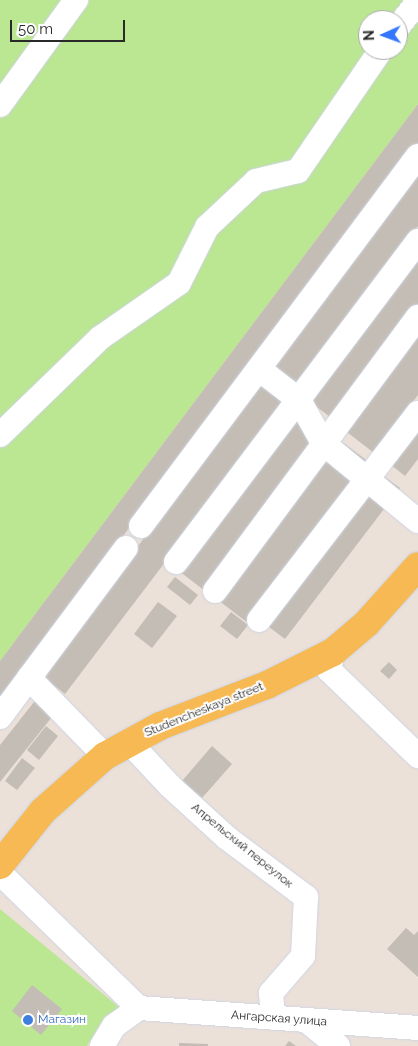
<!DOCTYPE html>
<meta charset="utf-8">
<style>
body{margin:0}
#map{position:relative;width:418px;height:1046px;overflow:hidden;background:#ece1d9;font-family:Raleway,sans-serif}
div>[style]{position:absolute}
.green>*{inset:0;background:#bbe692}
.building>*{inset:0;background:#c4bdb5}
.roads{filter:drop-shadow(0 0 1px #ced5e3) drop-shadow(0 0 1px #ced5e3)}
.minor>*{height:24px;margin:-12px;padding:0 12px;transform-origin:12px;border-radius:12px;background:#fff}
.major>*{height:28px;margin:-14px;padding:0 14px;transform-origin:14px;border-radius:14px;background:#f7b953}
.dots>*{width:14px;height:14px;translate:-50% -50%;box-sizing:border-box;border:2px solid #fff;border-radius:50%}
span{translate:-50% -50%;white-space:nowrap;text-align:center;line-height:1.15;-webkit-text-stroke:4px #fff;paint-order:stroke}
.street-label{font-size:12px;color:#292929}
.shop-label{font-size:12px;color:#366cbe}
.left{translate:0 -50%;text-align:left}
.north{position:absolute;left:358px;top:10px;width:50px;height:50px;box-sizing:border-box;background:#fff;border:1px solid #a9a9a9;border-radius:50%;rotate:268deg;font-size:14px;font-weight:700;line-height:20px;text-align:center;color:#292929}
.north::after{content:'';display:block;margin:auto;width:18px;height:22px;background:#3376ff;clip-path:polygon(50% 0,100% 100%,50% 72%,0 100%)}
.scale{position:absolute;left:10px;top:20px;width:115px;height:22px;box-sizing:border-box;border:2px solid #292929;border-top:0;padding-left:6px;font-size:15px;line-height:18px;white-space:nowrap;color:#292929;-webkit-text-stroke:4px #fff;paint-order:stroke}
</style>
<div id="map">
<div class="green">
<i style="clip-path:polygon(evenodd,0 0,418px 0,418px 104px,0 661px,0 0,368px 20px,398px 20px,398px 50px,368px 50px,368px 20px)"></i>
<i style="clip-path:polygon(0 909px,120px 1008px,105px 1016px,87px 1046px,0 1046px)"></i>
</div>
<div class="building">
<i style="clip-path:polygon(418px 104px,418px 143px,0 700px,0 661px)"></i>
<i style="clip-path:polygon(418px 171px,418px 226px,297px 388px,271px 368px)"></i>
<i style="clip-path:polygon(418px 254px,418px 306px,334px 420px,309px 401px)"></i>
<i style="clip-path:polygon(418px 330px,418px 395px,374px 453px,343px 429px)"></i>
<i style="clip-path:polygon(264px 380px,289px 399px,65px 694px,40px 675px)"></i>
<i style="clip-path:polygon(301px 411px,326px 430px,205px 591px,179px 571px)"></i>
<i style="clip-path:polygon(418px 421px,418px 459px,405px 476px,386px 461px)"></i>
<i style="clip-path:polygon(338px 439px,369px 462px,248px 623px,218px 600px)"></i>
<i style="clip-path:polygon(379px 473px,400px 488px,285px 639px,265px 624px)"></i>
<i style="clip-path:polygon(175px 577px,198px 595px,190px 605px,167px 587px)"></i>
<i style="clip-path:polygon(158px 602px,177px 616px,152px 648px,134px 634px)"></i>
<i style="clip-path:polygon(231px 612px,248px 625px,237px 639px,220px 626px)"></i>
<i style="clip-path:polygon(389px 662px,397px 670px,389px 679px,380px 671px)"></i>
<i style="clip-path:polygon(38px 697px,56px 712px,0 782px,0 745px)"></i>
<i style="clip-path:polygon(46px 726px,58px 736px,39px 760px,27px 750px)"></i>
<i style="clip-path:polygon(212px 746px,232px 764px,202px 798px,182px 781px)"></i>
<i style="clip-path:polygon(22px 758px,35px 768px,17px 790px,5px 781px)"></i>
<i style="clip-path:polygon(406px 928px,414px 935px,418px 931px,418px 977px,387px 949px)"></i>
<i style="clip-path:polygon(32px 985px,62px 1009px,41px 1035px,12px 1011px)"></i>
<i style="clip-path:polygon(289px 1041px,296px 1046px,285px 1046px)"></i>
<i style="clip-path:polygon(179px 1043px,208px 1044px,208px 1046px,179px 1046px)"></i>
</div>
<div class="roads">
<div class="minor">
<i style="left:398px;top:27px;width:33px;rotate:-52deg"></i>
<i style="left:0;top:105px;width:130px;rotate:-54.1deg"></i>
<i style="left:259px;top:369px;width:51px;rotate:37.8deg"></i>
<i style="left:299px;top:400px;width:49px;rotate:60.8deg"></i>
<i style="left:323px;top:443px;width:123px;rotate:39.4deg"></i>
<i style="left:0;top:435px;width:139px;rotate:-44.1deg"></i>
<i style="left:100px;top:338px;width:96px;rotate:-34.8deg"></i>
<i style="left:179px;top:283px;width:63px;rotate:-63.4deg"></i>
<i style="left:207px;top:227px;width:67px;rotate:-43.2deg"></i>
<i style="left:256px;top:181px;width:43px;rotate:-13.4deg"></i>
<i style="left:298px;top:171px;width:147px;rotate:-55.6deg"></i>
<i style="left:141px;top:526px;width:462px;rotate:-53.2deg"></i>
<i style="left:176px;top:562px;width:402px;rotate:-53deg"></i>
<i style="left:215px;top:591px;width:341px;rotate:-53.5deg"></i>
<i style="left:259px;top:620px;width:261px;rotate:-52.5deg"></i>
<i style="left:333px;top:652px;width:18px;rotate:103deg"></i>
<i style="left:329px;top:670px;width:124px;rotate:44deg"></i>
<i style="left:29px;top:678px;width:162px;rotate:-53.3deg"></i>
<i style="left:0;top:717px;width:49px;rotate:-53.4deg"></i>
<i style="left:29px;top:678px;width:109px;rotate:45.7deg"></i>
<i style="left:129px;top:742px;width:60px;rotate:47deg"></i>
<i style="left:170px;top:786px;width:77px;rotate:42.4deg"></i>
<i style="left:227px;top:838px;width:99px;rotate:36.8deg"></i>
<i style="left:306px;top:897px;width:59px;rotate:92.9deg"></i>
<i style="left:303px;top:956px;width:49px;rotate:130.9deg"></i>
<i style="left:271px;top:993px;width:25px;rotate:85deg"></i>
<i style="left:0;top:873px;width:194px;rotate:44.2deg"></i>
<i style="left:307px;top:1021px;width:40px;rotate:39deg"></i>
<i style="left:102px;top:1046px;width:23px;rotate:-59deg"></i>
<i style="left:114px;top:1026px;width:31px;rotate:-36deg"></i>
<i style="left:139px;top:1008px;width:280px;rotate:4.1deg"></i>
</div>
<div class="major">
<i style="left:0;top:865px;width:69px;rotate:-51.5deg"></i>
<i style="left:43px;top:811px;width:83px;rotate:-41.6deg"></i>
<i style="left:105px;top:756px;width:63px;rotate:-28.6deg"></i>
<i style="left:160px;top:726px;width:115px;rotate:-21deg"></i>
<i style="left:267px;top:685px;width:74px;rotate:-26.6deg"></i>
<i style="left:333px;top:652px;width:45px;rotate:-40.5deg"></i>
<i style="left:367px;top:623px;width:76px;rotate:-48.2deg"></i>
</div>
</div>
<div class="dots">
<i style="left:28px;top:1020px;background:#3f7fe0"></i>
</div>
<div class="street-label">
<span style="left:204px;top:710px;rotate:-22deg">Studencheskaya street</span>
<span style="left:242px;top:846px;rotate:39deg">Апрельский переулок</span>
<span style="left:279px;top:1019px;rotate:4deg">Ангарская улица</span>
</div>
<div class="shop-label">
<span class="left" style="left:38px;top:1020px">Магазин</span>
</div>
<div class="north">N</div>
<div class="scale">50 m</div>
</div>
